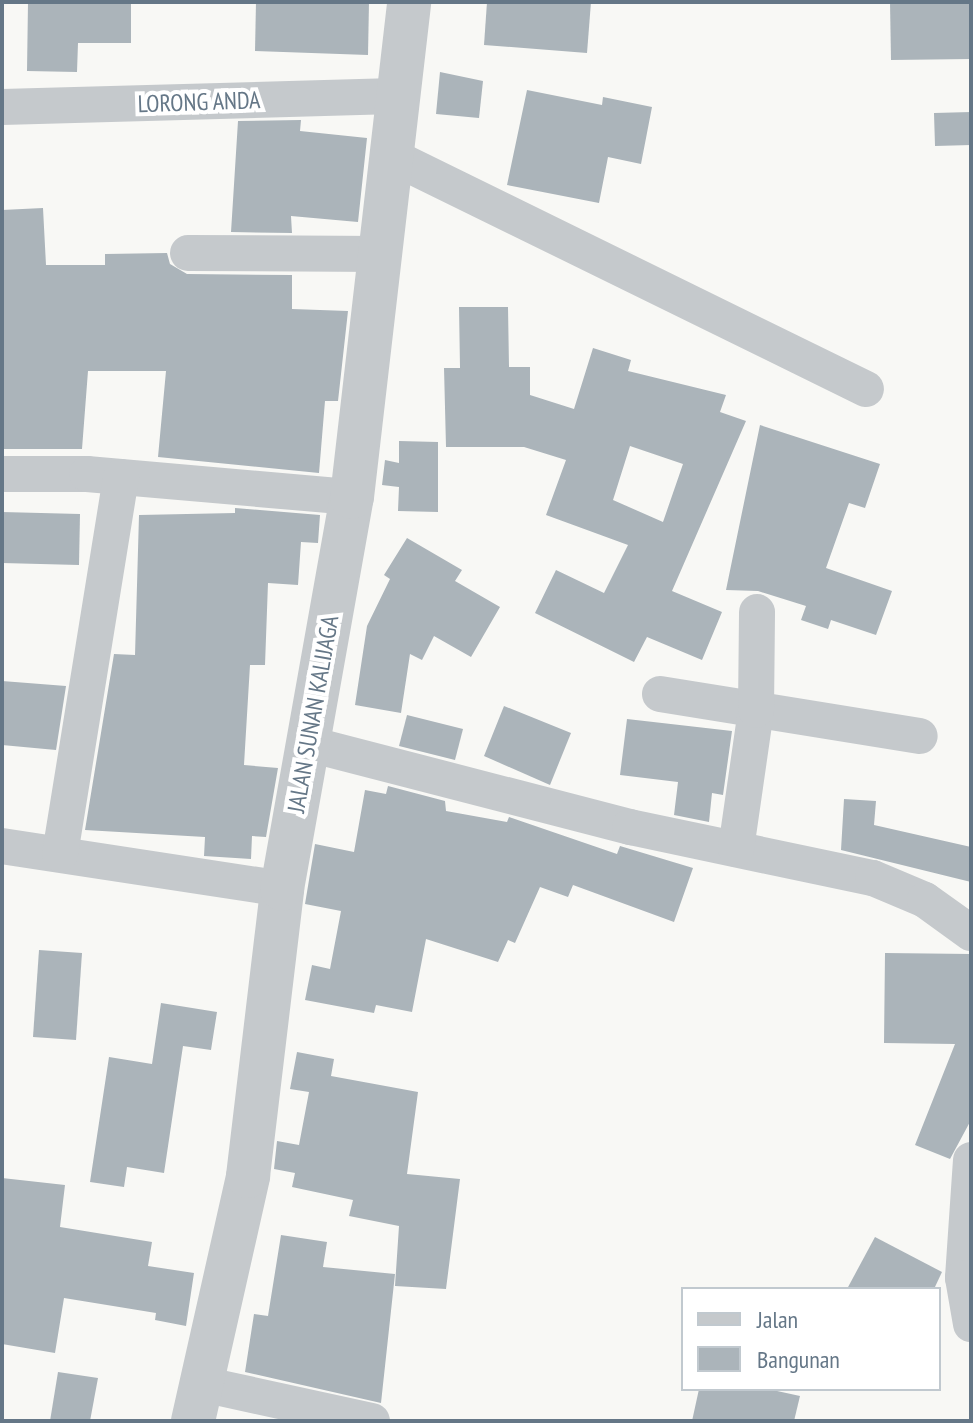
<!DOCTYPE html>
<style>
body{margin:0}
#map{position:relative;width:973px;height:1423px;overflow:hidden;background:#f8f8f5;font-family:"PT Sans Narrow",sans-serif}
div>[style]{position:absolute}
.building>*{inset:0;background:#abb4ba}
.minor>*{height:36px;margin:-18px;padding:0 18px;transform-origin:18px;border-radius:18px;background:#c5c9cc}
.tertiary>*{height:44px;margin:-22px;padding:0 22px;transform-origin:22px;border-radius:22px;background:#c5c9cc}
span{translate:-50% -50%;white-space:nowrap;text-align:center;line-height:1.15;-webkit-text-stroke:8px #fff;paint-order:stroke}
.street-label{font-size:24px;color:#657787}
.frame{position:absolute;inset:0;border:4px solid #657787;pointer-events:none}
.legend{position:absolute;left:681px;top:1287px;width:260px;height:104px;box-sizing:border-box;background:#fff;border:2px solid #c1c9cf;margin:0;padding:10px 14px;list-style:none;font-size:24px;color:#657787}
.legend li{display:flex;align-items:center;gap:16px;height:40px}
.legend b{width:40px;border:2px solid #c1c9cf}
</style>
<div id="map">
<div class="building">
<i style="clip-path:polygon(28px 2px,131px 2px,131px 43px,78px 43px,77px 72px,27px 71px)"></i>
<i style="clip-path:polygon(256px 2px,369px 2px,368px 55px,255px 51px)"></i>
<i style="clip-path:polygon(487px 2px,591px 2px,587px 53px,484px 45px)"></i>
<i style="clip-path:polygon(890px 2px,971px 2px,971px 59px,891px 60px)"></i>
<i style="clip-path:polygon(440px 72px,483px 81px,479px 118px,436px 114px)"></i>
<i style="clip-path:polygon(527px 90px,602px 105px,603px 97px,652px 107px,641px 164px,608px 157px,599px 203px,507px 185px)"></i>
<i style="clip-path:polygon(971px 112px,971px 145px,935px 146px,934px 113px)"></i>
<i style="clip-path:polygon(301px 120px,300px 131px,367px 138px,358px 222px,291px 216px,292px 233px,231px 232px,238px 121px)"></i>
<i style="clip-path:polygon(43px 208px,46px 265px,105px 265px,105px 254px,167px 253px,170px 264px,187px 274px,292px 275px,292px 309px,348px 311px,338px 401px,325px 401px,319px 473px,158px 457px,166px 371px,88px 371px,82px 449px,2px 449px,2px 210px)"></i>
<i style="clip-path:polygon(evenodd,459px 307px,508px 307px,509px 367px,530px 367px,530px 395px,574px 409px,593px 348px,631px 360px,628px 371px,726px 395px,720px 412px,746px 421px,672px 591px,722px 612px,702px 660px,647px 637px,634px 662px,535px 613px,556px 570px,604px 593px,628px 545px,546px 515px,566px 460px,524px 447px,446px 447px,444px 368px,460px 368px,459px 307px,630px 446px,683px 464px,663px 522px,613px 500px,630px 446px)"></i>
<i style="clip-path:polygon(760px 425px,880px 464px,865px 508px,849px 503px,826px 568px,892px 591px,876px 635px,831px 620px,828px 629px,801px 620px,806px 606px,758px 591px,726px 590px)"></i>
<i style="clip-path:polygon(399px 441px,438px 442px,438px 512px,398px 511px,399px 487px,382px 485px,385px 460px,399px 463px)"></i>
<i style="clip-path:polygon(235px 508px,320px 515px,318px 543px,301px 542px,298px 585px,268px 583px,265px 665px,250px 665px,244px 765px,278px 768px,266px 837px,252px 836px,251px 859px,204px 856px,205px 837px,85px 830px,114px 654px,135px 655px,139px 515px,235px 513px)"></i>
<i style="clip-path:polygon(2px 512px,80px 514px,79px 565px,2px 563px)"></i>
<i style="clip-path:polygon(407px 538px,462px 570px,455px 581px,500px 607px,471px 657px,434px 636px,422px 660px,410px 654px,401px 713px,355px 705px,367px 626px,390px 579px,384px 575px)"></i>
<i style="clip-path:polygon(2px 681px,66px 686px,56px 750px,2px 745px)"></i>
<i style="clip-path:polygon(504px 706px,571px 733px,550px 785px,484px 756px)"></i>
<i style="clip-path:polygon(407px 715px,463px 729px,455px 760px,399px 746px)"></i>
<i style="clip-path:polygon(627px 719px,732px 731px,723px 795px,712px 793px,709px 822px,674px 815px,678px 782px,620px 775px)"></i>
<i style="clip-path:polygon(388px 786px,445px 801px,446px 811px,507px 822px,509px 817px,617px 854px,620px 846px,693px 868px,674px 922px,573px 885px,568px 897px,540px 887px,515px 943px,508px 940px,498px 962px,426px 939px,412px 1012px,376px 1005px,374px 1013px,305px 1000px,312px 965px,330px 969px,341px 911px,305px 904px,315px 844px,354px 852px,365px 790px,386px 794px)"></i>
<i style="clip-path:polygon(844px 799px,876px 801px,874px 825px,971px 847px,971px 882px,841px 850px)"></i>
<i style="clip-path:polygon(39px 950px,82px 953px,76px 1040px,33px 1037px)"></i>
<i style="clip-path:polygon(885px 953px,971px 954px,971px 1120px,950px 1159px,915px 1145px,955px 1044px,884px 1043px)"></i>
<i style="clip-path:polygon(161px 1003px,217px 1012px,211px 1050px,183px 1046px,164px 1173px,127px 1167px,124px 1187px,90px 1182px,109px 1057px,152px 1064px)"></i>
<i style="clip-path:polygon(297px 1052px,334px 1059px,331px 1076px,418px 1092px,407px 1174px,460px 1179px,446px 1289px,395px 1286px,399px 1226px,349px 1216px,353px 1200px,292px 1187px,295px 1173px,274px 1169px,277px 1141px,299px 1145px,309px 1092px,290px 1089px)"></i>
<i style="clip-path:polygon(2px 1178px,65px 1185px,60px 1227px,152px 1242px,148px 1266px,194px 1273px,186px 1326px,155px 1320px,156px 1313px,64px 1298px,55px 1353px,2px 1344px)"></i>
<i style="clip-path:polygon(281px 1235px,327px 1242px,323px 1267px,395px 1274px,381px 1403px,245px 1372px,254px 1314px,268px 1316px)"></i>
<i style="clip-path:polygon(875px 1237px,942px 1272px,934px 1289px,847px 1289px)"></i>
<i style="clip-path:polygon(58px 1372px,98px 1378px,90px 1421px,50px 1421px)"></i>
<i style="clip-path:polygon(699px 1389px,768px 1389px,800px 1396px,794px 1421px,692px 1421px)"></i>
</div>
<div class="minor">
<i style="left:2px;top:107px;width:393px;rotate:-1.6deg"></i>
<i style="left:391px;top:156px;width:529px;rotate:26.13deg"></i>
<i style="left:188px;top:253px;width:194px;rotate:0.3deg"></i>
<i style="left:2px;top:474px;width:85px"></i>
<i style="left:87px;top:474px;width:266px;rotate:5deg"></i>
<i style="left:660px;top:694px;width:263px;rotate:9.2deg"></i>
<i style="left:309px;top:744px;width:332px;rotate:14.5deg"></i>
<i style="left:630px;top:827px;width:248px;rotate:11.9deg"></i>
<i style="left:873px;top:878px;width:56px;rotate:22.9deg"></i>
<i style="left:925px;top:900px;width:57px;rotate:35.7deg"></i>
<i style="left:2px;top:846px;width:283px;rotate:8.7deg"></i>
<i style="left:736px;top:849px;width:140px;rotate:-81.8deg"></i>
<i style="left:756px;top:710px;width:98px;rotate:-89.4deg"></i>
<i style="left:60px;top:854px;width:382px;rotate:-80.8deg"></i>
<i style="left:971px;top:1160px;width:118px;rotate:93.9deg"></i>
<i style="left:963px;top:1278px;width:47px;rotate:80.1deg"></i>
<i style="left:202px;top:1384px;width:174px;rotate:12.3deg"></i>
</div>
<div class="tertiary">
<i style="left:193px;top:1421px;width:251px;rotate:-77.3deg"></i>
<i style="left:248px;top:1176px;width:289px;rotate:-83.2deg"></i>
<i style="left:282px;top:889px;width:398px;rotate:-79.9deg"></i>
<i style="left:352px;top:497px;width:498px;rotate:-83.4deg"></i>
</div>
<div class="street-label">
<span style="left:199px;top:102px;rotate:-2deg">LORONG ANDA</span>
<span style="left:313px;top:714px;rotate:-80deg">JALAN SUNAN KALIJAGA</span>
</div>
<div class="frame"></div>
<ul class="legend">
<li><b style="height:10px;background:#c5c9cc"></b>Jalan</li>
<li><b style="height:22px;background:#abb4ba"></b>Bangunan</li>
</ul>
</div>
